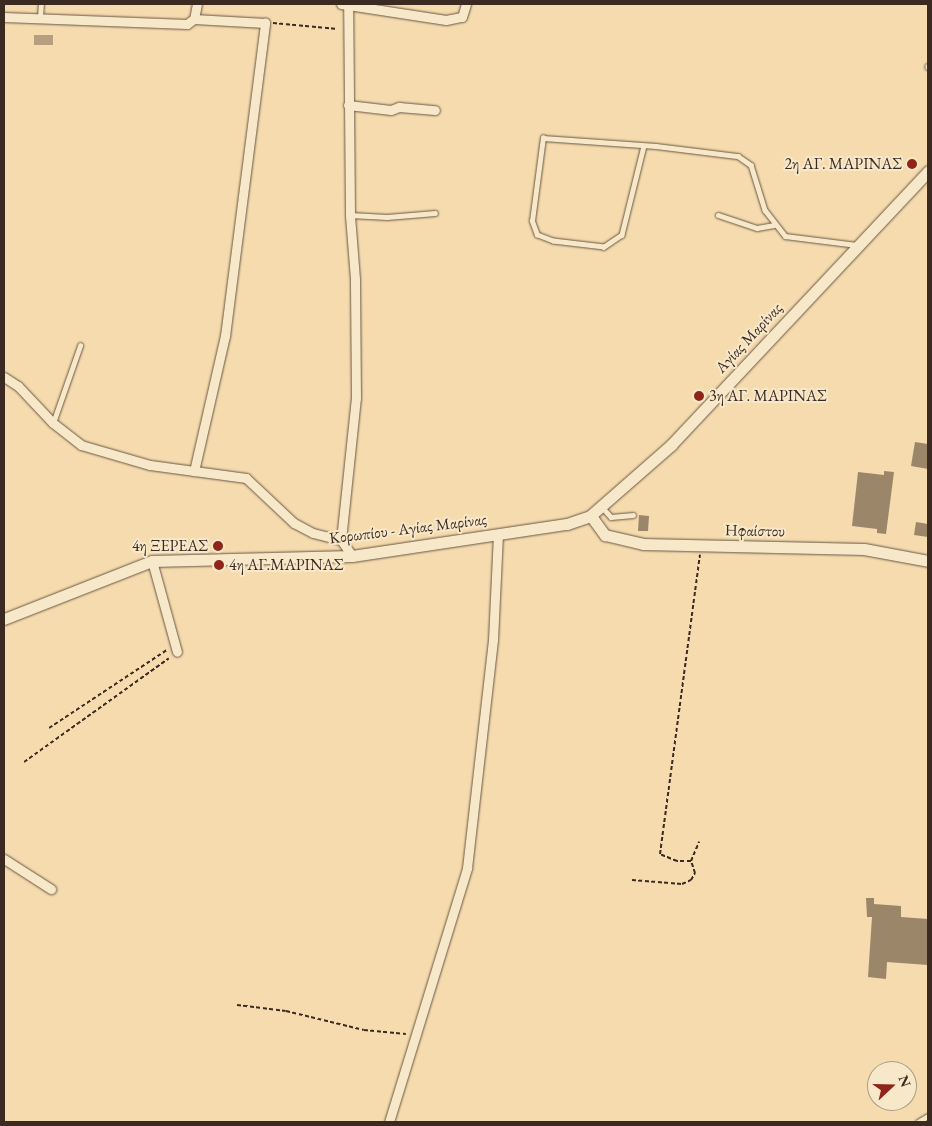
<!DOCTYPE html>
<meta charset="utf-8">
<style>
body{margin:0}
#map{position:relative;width:932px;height:1126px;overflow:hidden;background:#f5dbad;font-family:"EB Garamond",serif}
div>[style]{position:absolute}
.water>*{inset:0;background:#b59f7e}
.building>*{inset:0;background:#9b866a}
.path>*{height:2px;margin-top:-1px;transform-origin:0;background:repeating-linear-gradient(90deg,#3a2a22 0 4px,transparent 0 6.5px)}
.roads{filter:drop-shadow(0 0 1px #695645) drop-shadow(0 0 1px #695645)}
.lane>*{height:4.5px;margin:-2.25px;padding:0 2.25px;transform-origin:2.25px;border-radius:2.25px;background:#f8e8ca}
.street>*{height:9px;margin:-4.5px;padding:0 4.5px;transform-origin:4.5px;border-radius:4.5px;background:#f8e8ca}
.secondary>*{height:11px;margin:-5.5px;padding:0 5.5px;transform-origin:5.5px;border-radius:5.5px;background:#f8e8ca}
.dots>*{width:14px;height:14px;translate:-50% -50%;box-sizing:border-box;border:2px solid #f8e8ca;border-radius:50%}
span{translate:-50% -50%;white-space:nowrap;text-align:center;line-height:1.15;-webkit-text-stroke:4px #f8e8ca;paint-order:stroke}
.poi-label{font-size:16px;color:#3a2a22}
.right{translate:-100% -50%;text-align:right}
.left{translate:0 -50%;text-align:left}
.street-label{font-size:16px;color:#3a2a22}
.frame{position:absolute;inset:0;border:5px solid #3a2a22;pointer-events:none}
.north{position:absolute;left:867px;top:1061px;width:50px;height:50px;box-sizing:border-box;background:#f8e8ca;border:1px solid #ac9c87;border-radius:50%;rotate:69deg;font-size:14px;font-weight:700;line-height:20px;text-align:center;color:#3a2a22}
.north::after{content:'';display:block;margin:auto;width:18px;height:22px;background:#8f2418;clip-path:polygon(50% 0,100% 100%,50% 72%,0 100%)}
</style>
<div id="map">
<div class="water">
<i style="clip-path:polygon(34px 35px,53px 35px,53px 45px,34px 45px)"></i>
</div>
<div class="building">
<i style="clip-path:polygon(915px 442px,928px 444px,928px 469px,911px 466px)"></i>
<i style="clip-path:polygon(884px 471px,894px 472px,886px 534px,877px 533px,877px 529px,852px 526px,858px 472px,884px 475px)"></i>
<i style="clip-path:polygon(639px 515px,649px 516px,648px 531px,638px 531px)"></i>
<i style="clip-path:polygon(916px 522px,928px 524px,928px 537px,914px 535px)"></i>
<i style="clip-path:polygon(866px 898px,874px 898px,874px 904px,901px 906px,901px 917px,928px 919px,928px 965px,887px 962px,886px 979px,868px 977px,872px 917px,867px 917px)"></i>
</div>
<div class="path">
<i style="left:273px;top:23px;width:65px;rotate:5.3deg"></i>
<i style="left:49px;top:728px;width:141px;rotate:-33.5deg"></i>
<i style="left:24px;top:762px;width:178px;rotate:-35.6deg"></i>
<i style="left:691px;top:861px;width:21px;rotate:-67deg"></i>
<i style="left:632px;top:880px;width:50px;rotate:4.6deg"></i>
<i style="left:682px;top:884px;width:10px;rotate:-24deg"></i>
<i style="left:691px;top:880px;width:8px;rotate:-60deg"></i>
<i style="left:695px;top:873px;width:13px;rotate:-108deg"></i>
<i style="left:691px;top:861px;width:14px;rotate:180deg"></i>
<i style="left:677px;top:861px;width:18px;rotate:-158deg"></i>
<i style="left:660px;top:854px;width:302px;rotate:-82.4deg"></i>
<i style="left:237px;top:1005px;width:49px;rotate:7deg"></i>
<i style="left:286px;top:1011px;width:80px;rotate:13.7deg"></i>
<i style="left:364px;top:1030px;width:42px;rotate:5.4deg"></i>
</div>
<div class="roads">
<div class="lane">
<i style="left:40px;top:17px;width:13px;rotate:-86deg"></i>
<i style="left:928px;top:66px;width:1px;rotate:90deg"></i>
<i style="left:644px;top:146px;width:92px;rotate:103.9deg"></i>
<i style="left:622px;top:235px;width:22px;rotate:146deg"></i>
<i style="left:604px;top:247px;width:51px;rotate:-173.3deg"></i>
<i style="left:553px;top:241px;width:17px;rotate:-159deg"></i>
<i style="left:537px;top:235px;width:15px;rotate:-110deg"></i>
<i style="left:532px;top:221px;width:84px;rotate:-82.5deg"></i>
<i style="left:543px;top:138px;width:113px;rotate:4deg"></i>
<i style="left:656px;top:146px;width:83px;rotate:7deg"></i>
<i style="left:738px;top:156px;width:16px;rotate:35deg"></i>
<i style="left:751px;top:165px;width:47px;rotate:72.7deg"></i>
<i style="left:765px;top:210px;width:33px;rotate:52deg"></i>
<i style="left:785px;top:236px;width:72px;rotate:7.2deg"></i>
<i style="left:350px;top:215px;width:37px;rotate:3deg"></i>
<i style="left:387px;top:217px;width:48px;rotate:-4.8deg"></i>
<i style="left:718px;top:215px;width:41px;rotate:18.4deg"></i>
<i style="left:757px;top:228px;width:17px;rotate:-10deg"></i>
<i style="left:53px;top:423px;width:82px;rotate:-70.7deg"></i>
<i style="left:603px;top:508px;width:12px;rotate:48deg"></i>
<i style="left:611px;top:517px;width:22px;rotate:-5deg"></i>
<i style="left:918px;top:1122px;width:12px;rotate:-31deg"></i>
</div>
<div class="street">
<i style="left:348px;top:5px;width:99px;rotate:8.7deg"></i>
<i style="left:446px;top:20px;width:16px;rotate:-11deg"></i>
<i style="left:462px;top:17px;width:14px;rotate:-73deg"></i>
<i style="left:4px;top:17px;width:183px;rotate:2.2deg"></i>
<i style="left:187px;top:24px;width:9px;rotate:-36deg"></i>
<i style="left:194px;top:19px;width:15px;rotate:-79deg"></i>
<i style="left:348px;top:105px;width:43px;rotate:6.6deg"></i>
<i style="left:391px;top:110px;width:9px;rotate:-21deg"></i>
<i style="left:399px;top:107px;width:36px;rotate:5deg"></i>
<i style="left:4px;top:377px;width:17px;rotate:33deg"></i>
<i style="left:18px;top:386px;width:51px;rotate:46.6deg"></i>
<i style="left:53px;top:423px;width:36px;rotate:38deg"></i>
<i style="left:81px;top:445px;width:72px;rotate:16.2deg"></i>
<i style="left:150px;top:465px;width:97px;rotate:7.7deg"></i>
<i style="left:246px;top:478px;width:66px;rotate:43.2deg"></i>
<i style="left:294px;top:523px;width:21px;rotate:28deg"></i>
<i style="left:313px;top:533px;width:29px;rotate:14deg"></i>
<i style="left:341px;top:540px;width:19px;rotate:55deg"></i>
<i style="left:194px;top:471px;width:139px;rotate:-77.1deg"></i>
<i style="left:225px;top:336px;width:316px;rotate:-82.7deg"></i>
<i style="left:265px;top:23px;width:71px;rotate:-176.8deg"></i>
<i style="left:341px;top:540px;width:143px;rotate:-84deg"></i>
<i style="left:356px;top:398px;width:119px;rotate:-90.5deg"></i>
<i style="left:355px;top:279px;width:64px;rotate:-94.5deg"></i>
<i style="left:350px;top:215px;width:210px;rotate:-90.5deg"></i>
<i style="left:348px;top:5px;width:7px;rotate:-172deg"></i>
<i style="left:152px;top:561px;width:94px;rotate:74.6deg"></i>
<i style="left:4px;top:859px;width:56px;rotate:32.6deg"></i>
<i style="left:389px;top:1122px;width:266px;rotate:-72.9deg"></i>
<i style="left:467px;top:868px;width:229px;rotate:-83.5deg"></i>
<i style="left:493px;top:640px;width:106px;rotate:-87.3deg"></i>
</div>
<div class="secondary">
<i style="left:591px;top:516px;width:24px;rotate:54deg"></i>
<i style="left:605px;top:535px;width:39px;rotate:13deg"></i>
<i style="left:643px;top:544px;width:221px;rotate:1.3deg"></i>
<i style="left:864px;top:549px;width:65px;rotate:10.6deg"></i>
<i style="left:4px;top:619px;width:159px;rotate:-21.4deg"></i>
<i style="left:152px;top:561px;width:200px;rotate:-1.4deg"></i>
<i style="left:352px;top:556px;width:217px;rotate:-8.5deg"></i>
<i style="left:567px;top:524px;width:24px;rotate:-19deg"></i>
<i style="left:590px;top:516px;width:108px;rotate:-41.2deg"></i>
<i style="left:671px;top:445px;width:376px;rotate:-46.8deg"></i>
</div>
</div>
<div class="dots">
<i style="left:912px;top:164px;background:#8f2418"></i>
<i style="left:699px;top:396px;background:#8f2418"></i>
<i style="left:218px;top:546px;background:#8f2418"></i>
<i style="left:219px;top:565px;background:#8f2418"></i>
</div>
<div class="poi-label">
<span class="right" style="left:902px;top:164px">2η ΑΓ. ΜΑΡΙΝΑΣ</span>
<span class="left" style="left:709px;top:396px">3η ΑΓ. ΜΑΡΙΝΑΣ</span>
<span class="right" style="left:208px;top:546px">4η ΞΕΡΕΑΣ</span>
<span class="left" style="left:229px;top:565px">4η ΑΓ.ΜΑΡΙΝΑΣ</span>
</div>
<div class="street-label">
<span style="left:749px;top:338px;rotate:-47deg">Αγίας Μαρίνας</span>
<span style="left:408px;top:529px;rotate:-7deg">Κορωπίου - Αγίας Μαρίνας</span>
<span style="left:755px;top:531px;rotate:1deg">Ηφαίστου</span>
</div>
<div class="frame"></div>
<div class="north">N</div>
</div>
